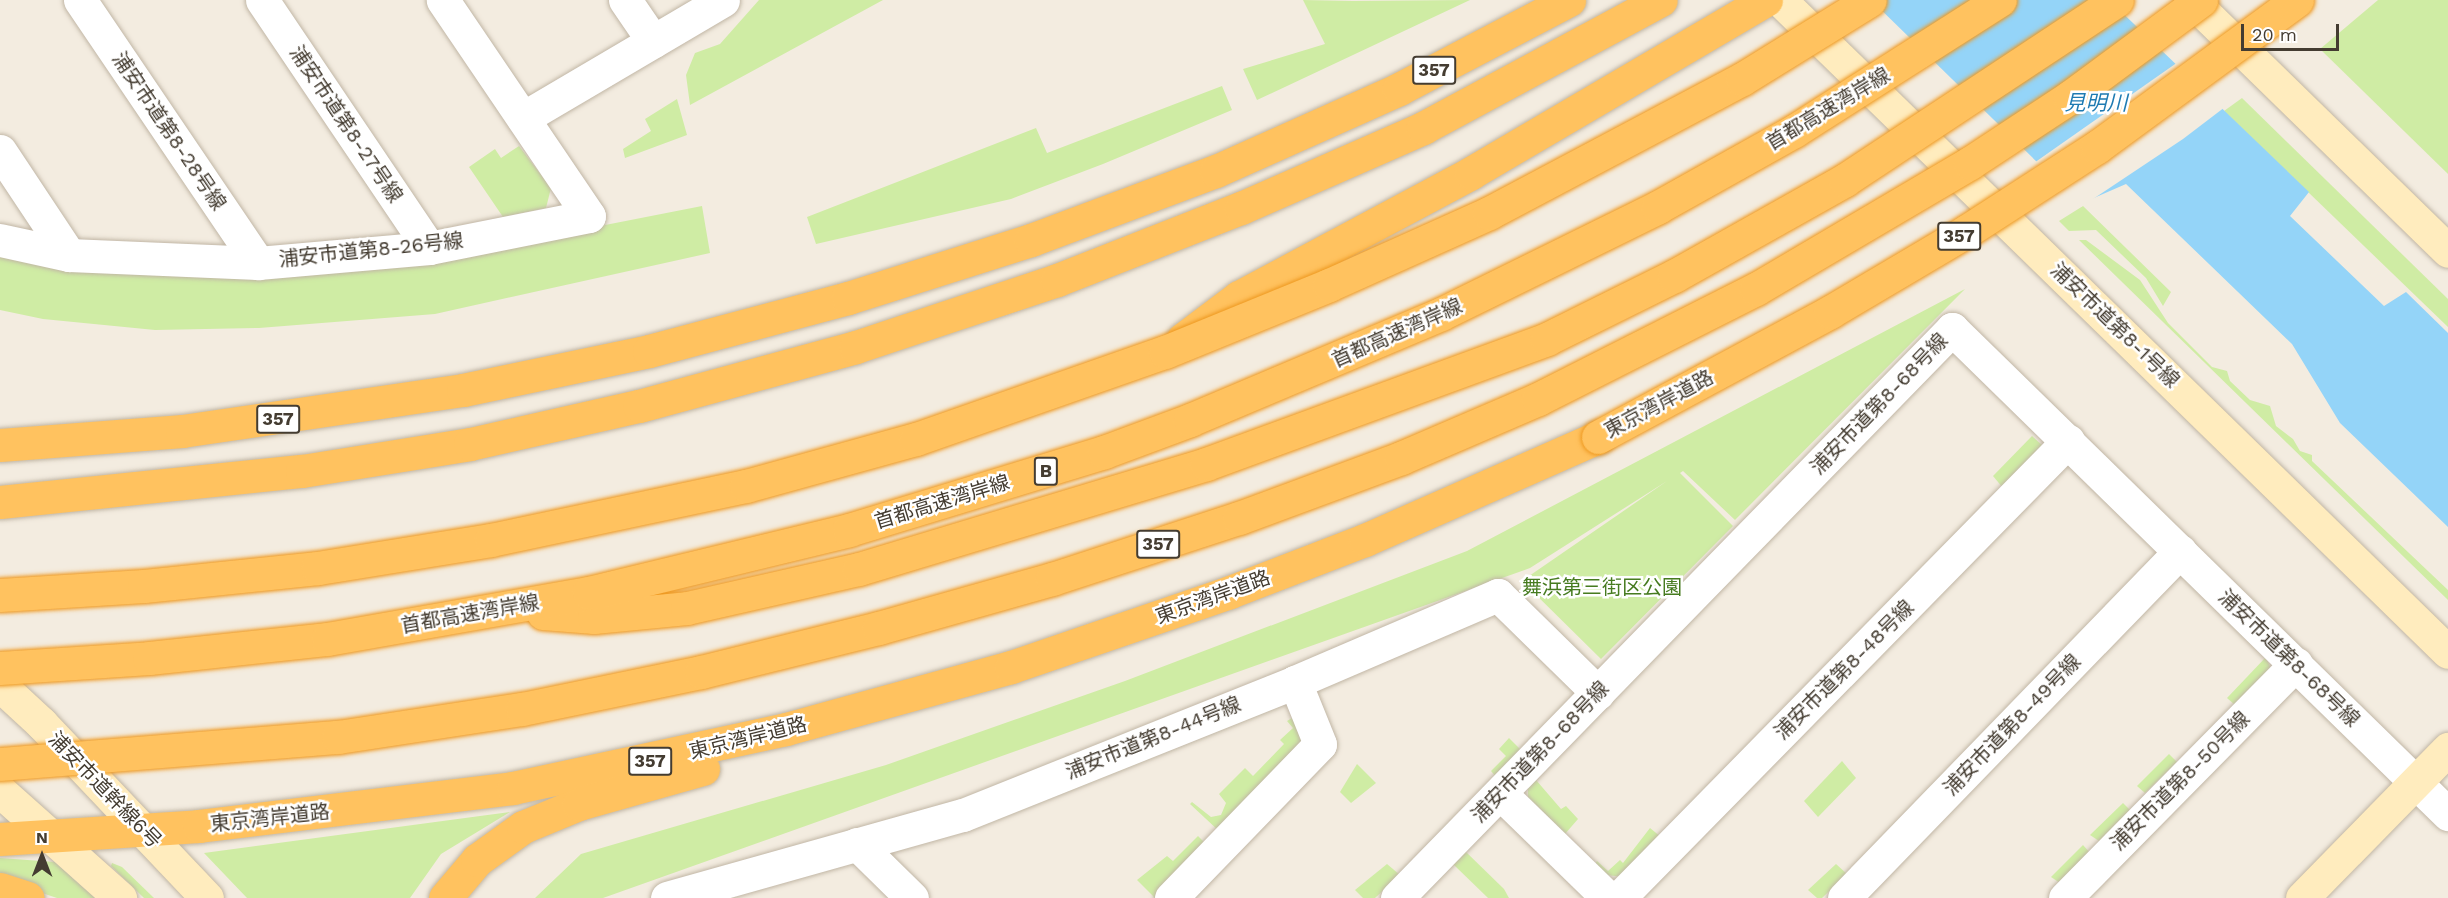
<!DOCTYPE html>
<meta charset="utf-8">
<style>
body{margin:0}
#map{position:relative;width:2448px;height:898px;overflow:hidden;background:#f3ece0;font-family:"Work Sans","Noto Sans JP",sans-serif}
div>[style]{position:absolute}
.green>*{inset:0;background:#cfeca4}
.water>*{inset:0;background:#94d4f8}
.pier>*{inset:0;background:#f3ece0}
.roads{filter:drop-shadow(0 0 2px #c1b6a5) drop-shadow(0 0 2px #c1b6a5)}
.street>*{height:33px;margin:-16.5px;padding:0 16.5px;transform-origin:16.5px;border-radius:16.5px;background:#fff}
.secondary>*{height:33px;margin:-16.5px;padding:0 16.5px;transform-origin:16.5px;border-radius:16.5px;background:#ffecbe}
.highway>*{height:33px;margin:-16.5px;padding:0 16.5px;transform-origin:16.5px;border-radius:16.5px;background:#ffc25f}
.bridges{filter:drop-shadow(0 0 2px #ee981f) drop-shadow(0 0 2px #ee981f)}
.highway-bridge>*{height:33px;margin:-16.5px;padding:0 16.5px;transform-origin:16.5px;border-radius:16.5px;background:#ffc25f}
span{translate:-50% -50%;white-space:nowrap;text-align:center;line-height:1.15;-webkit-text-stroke:5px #fff;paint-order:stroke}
.shield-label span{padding:2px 4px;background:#fff;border:2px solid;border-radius:4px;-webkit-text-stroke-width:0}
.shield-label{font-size:18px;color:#443c31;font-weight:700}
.street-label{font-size:20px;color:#443c31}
.park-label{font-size:20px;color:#467b1f}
.water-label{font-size:21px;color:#1f7bb2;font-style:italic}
.north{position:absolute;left:12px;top:826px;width:60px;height:60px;-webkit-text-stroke:4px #fff;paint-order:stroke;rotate:0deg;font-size:16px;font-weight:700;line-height:24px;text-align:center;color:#443c31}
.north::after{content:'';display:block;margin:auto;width:21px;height:27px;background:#443c31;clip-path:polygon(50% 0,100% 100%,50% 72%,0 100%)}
.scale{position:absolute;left:2241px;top:24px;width:98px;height:27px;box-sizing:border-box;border:3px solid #443c31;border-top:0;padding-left:8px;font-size:18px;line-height:21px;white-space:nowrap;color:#443c31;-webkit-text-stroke:4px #fff;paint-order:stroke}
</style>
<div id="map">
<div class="green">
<i style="clip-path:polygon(759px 0,883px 0,690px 105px,686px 75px,695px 53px,720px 44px)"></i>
<i style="clip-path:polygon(1303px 0,1353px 1px,1470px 0,1257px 100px,1243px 69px,1325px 44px)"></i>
<i style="clip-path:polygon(2378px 0,2448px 0,2448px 174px,2320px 49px)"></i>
<i style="clip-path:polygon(1222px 86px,1232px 110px,1103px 164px,1011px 199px,816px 244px,807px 217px,1036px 128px,1047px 153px)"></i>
<i style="clip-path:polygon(2242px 98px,2448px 299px,2448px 327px,2224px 111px)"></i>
<i style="clip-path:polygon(677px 99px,687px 135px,625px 158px,623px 149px,651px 131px,645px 119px)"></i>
<i style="clip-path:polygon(519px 146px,551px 188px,546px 208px,503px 217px,469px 167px,495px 149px,501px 158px)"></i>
<i style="clip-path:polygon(702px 206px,710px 253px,435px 314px,259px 328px,155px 330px,43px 319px,0 310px,0 255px,69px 268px,595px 227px)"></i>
<i style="clip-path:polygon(2083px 206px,2171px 292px,2163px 306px,2146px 278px,2096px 230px,2069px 231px,2059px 221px)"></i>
<i style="clip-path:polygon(2079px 240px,2086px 240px,2140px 280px,2168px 323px,2212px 367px,2227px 371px,2230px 381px,2250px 400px,2270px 406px,2276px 426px,2293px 439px,2300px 451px,2312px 455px,2312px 461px,2448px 590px,2448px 600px)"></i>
<i style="clip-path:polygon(1965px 289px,1735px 520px,1683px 471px,1680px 473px,1733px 526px,1601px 659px,1522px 581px,1667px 481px,1530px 568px,603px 898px,535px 898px,581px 854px,886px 765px,1125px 681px,1467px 551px)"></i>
<i style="clip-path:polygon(2032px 436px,2044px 447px,2003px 488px,1993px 476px)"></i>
<i style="clip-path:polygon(2266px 657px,2271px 669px,2235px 705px,2227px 698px)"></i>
<i style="clip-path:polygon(1297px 715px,1304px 734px,1300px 748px,1220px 832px,1190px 804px,1192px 802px,1211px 817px,1221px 815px,1226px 803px,1219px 794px,1245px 768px,1253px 776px,1284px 744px,1280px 740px,1293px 728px,1287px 721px)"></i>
<i style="clip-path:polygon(1509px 738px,1522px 751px,1497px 778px,1491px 771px,1506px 756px,1499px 749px)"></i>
<i style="clip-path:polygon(2169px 754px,2177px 762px,2145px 793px,2137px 786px)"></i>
<i style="clip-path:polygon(1842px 761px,1856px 778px,1818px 817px,1804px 801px)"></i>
<i style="clip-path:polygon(1357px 764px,1376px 783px,1351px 803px,1340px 792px)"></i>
<i style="clip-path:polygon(1536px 780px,1561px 809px,1566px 806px,1578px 819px,1565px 834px,1528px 797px,1528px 787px)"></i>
<i style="clip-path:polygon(2123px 803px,2131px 811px,2099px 841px,2090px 835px)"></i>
<i style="clip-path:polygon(510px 812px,441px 854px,410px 898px,247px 898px,204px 853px)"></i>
<i style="clip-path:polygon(1650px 828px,1661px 837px,1624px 877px,1606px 875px,1595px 864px,1597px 861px,1608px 871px,1620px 860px,1623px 863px)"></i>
<i style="clip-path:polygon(1198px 836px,1207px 845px,1155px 898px,1137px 880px,1167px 856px,1173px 861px)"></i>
<i style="clip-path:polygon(2083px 845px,2091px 854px,2060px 883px,2051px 877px)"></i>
<i style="clip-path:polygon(1465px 851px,1504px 889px,1509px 898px,1488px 898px,1455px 866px,1452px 863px)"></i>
<i style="clip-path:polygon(0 858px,55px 862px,95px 898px,57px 898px,0 879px)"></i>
<i style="clip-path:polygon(112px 863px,122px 867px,154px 898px,144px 898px,111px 866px)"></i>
<i style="clip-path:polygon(1387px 864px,1400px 875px,1375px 898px,1363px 898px,1355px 890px)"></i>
<i style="clip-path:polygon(1836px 864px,1847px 874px,1822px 898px,1817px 898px,1808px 890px)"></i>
</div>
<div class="water">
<i style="clip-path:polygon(1871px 0,2109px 0,2309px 192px,2290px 216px,2384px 306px,2406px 292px,2448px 333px,2448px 527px,2340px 423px,2292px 344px,2126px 184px,2080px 204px)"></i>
</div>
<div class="pier">
<i style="clip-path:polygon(2178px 62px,2225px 107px,2183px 139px,2081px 207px,2034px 163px)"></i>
</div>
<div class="roads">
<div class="street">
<i style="left:80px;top:0;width:318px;rotate:55.9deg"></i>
<i style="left:262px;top:0;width:299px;rotate:56deg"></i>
<i style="left:625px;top:0;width:50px;rotate:55.7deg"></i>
<i style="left:523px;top:118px;width:232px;rotate:-30.5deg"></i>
<i style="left:0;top:151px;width:125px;rotate:56.4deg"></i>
<i style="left:0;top:240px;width:71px;rotate:12.3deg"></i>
<i style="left:69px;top:255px;width:189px;rotate:2.4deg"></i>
<i style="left:258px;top:263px;width:172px;rotate:-5deg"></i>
<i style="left:429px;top:248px;width:163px;rotate:-11.3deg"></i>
<i style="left:589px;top:216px;width:261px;rotate:-124.1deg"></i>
<i style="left:1501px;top:794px;width:149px;rotate:44.2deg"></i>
<i style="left:857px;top:844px;width:77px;rotate:44.5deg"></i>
<i style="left:667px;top:898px;width:307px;rotate:-15.7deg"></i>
<i style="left:963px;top:815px;width:358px;rotate:-21.8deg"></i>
<i style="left:1295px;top:682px;width:221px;rotate:-23.2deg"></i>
<i style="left:1498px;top:595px;width:140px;rotate:44.4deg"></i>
<i style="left:1171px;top:898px;width:214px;rotate:-45.9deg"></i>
<i style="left:1320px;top:744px;width:67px;rotate:-112deg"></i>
<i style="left:1397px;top:898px;width:795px;rotate:-45.71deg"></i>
<i style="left:1952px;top:329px;width:694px;rotate:44.36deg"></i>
<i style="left:1619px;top:898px;width:641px;rotate:-45.51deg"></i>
<i style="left:1844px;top:898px;width:483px;rotate:-45.9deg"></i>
<i style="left:2065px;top:898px;width:329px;rotate:-45.4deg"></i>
</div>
<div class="secondary">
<i style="left:1780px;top:0;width:933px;rotate:44.31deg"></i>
<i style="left:2191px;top:0;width:359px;rotate:44.3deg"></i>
<i style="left:0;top:685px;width:56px;rotate:42.8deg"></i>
<i style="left:41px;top:723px;width:241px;rotate:46.5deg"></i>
<i style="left:0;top:791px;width:161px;rotate:41.7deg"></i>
<i style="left:2302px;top:898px;width:209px;rotate:-45.6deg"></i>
</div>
<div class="highway">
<i style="left:1183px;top:339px;width:70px;rotate:-36.9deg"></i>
<i style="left:1239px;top:297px;width:263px;rotate:-28.1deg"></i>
<i style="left:1471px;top:173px;width:342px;rotate:-30.4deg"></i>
<i style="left:0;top:445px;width:183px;rotate:-4.4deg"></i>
<i style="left:182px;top:431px;width:284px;rotate:-8.3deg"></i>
<i style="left:463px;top:390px;width:190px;rotate:-11.8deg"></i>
<i style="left:649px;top:351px;width:206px;rotate:-14.9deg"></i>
<i style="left:848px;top:298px;width:192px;rotate:-17.6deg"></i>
<i style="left:1031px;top:240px;width:197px;rotate:-20.5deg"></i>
<i style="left:1216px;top:171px;width:201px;rotate:-24.1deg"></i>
<i style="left:1399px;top:89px;width:192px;rotate:-27.6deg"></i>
<i style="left:0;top:502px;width:304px;rotate:-5.9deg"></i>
<i style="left:302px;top:471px;width:170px;rotate:-9.1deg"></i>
<i style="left:470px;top:444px;width:173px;rotate:-12.7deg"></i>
<i style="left:639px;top:406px;width:225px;rotate:-15.2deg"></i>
<i style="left:856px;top:347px;width:212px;rotate:-18.4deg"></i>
<i style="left:1057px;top:280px;width:198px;rotate:-21.4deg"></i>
<i style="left:1241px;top:208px;width:199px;rotate:-23.7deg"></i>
<i style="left:1423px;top:128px;width:270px;rotate:-28.3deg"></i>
<i style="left:0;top:839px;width:199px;rotate:-3.7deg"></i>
<i style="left:199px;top:826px;width:316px;rotate:-6.9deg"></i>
<i style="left:513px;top:788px;width:279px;rotate:-12.2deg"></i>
<i style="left:786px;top:729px;width:233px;rotate:-15.4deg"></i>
<i style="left:1011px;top:667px;width:231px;rotate:-18.9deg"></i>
<i style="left:1230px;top:592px;width:145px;rotate:-21.1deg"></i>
<i style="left:1365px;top:540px;width:255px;rotate:-23.8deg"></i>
<i style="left:0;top:889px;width:29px;rotate:18deg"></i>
<i style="left:445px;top:898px;width:50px;rotate:-49.9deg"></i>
<i style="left:477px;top:860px;width:57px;rotate:-35.7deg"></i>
<i style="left:523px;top:827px;width:61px;rotate:-22.3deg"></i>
<i style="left:579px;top:804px;width:129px;rotate:-15.8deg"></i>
</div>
</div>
<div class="bridges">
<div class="highway-bridge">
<i style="left:1598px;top:437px;width:264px;rotate:-28.3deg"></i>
<i style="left:1830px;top:312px;width:159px;rotate:-30.6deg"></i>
<i style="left:1967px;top:231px;width:155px;rotate:-32.9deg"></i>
<i style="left:2097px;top:147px;width:248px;rotate:-36.3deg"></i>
<i style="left:0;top:595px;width:144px;rotate:-3.6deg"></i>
<i style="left:144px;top:586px;width:175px;rotate:-5.9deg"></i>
<i style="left:318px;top:568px;width:175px;rotate:-9.2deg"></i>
<i style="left:491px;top:540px;width:261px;rotate:-12deg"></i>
<i style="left:746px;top:486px;width:176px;rotate:-15.5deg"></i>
<i style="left:916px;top:439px;width:264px;rotate:-19.3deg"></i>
<i style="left:1165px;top:352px;width:177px;rotate:-22.2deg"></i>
<i style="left:1329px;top:285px;width:175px;rotate:-24.2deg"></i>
<i style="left:1489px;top:213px;width:286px;rotate:-27.9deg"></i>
<i style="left:1742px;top:79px;width:150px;rotate:-31.7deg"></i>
<i style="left:543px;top:613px;width:51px;rotate:4.5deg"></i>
<i style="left:594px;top:617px;width:93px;rotate:-5.5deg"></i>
<i style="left:687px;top:608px;width:176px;rotate:-12.8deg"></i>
<i style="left:859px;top:569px;width:363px;rotate:-16.8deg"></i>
<i style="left:1206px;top:464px;width:363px;rotate:-20.1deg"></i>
<i style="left:1547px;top:339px;width:142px;rotate:-26.4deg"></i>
<i style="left:1674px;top:276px;width:196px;rotate:-29.3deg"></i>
<i style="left:1845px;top:180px;width:326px;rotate:-33.5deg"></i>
<i style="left:0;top:668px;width:149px;rotate:-3.8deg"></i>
<i style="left:149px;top:658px;width:180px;rotate:-6.1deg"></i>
<i style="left:328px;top:639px;width:265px;rotate:-10deg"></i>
<i style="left:589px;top:593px;width:268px;rotate:-13.6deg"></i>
<i style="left:849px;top:530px;width:267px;rotate:-17deg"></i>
<i style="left:1104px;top:452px;width:92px;rotate:-20.4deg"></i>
<i style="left:1190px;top:420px;width:272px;rotate:-22.9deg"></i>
<i style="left:1441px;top:314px;width:242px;rotate:-26.2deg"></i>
<i style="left:1658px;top:207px;width:156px;rotate:-29.2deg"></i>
<i style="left:1794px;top:131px;width:244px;rotate:-32.5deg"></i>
<i style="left:0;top:764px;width:339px;rotate:-4.6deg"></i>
<i style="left:338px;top:737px;width:186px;rotate:-8.7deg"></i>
<i style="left:522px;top:709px;width:183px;rotate:-11.7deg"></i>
<i style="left:701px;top:672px;width:183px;rotate:-13.9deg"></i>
<i style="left:879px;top:628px;width:180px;rotate:-15.8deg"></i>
<i style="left:1052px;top:579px;width:197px;rotate:-18.1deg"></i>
<i style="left:1239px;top:518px;width:173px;rotate:-20.3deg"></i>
<i style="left:1401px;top:458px;width:149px;rotate:-23.3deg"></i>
<i style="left:1538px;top:399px;width:244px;rotate:-26.8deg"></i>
<i style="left:1756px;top:289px;width:248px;rotate:-30.5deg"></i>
<i style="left:1970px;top:163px;width:120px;rotate:-33.4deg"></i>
<i style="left:2070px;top:97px;width:163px;rotate:-36.5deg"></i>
</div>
</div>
<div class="shield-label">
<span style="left:1434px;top:70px">357</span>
<span style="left:1959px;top:236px">357</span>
<span style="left:278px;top:419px">357</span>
<span style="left:1046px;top:471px">B</span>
<span style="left:1158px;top:544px">357</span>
<span style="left:650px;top:761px">357</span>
</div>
<div class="street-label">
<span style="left:1828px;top:109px;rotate:-31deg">首都高速湾岸線</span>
<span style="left:346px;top:124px;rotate:56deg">浦安市道第8-27号線</span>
<span style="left:169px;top:131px;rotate:56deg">浦安市道第8-28号線</span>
<span style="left:371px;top:250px;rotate:-6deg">浦安市道第8-26号線</span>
<span style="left:2115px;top:325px;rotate:44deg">浦安市道第8-1号線</span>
<span style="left:1397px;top:333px;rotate:-24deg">首都高速湾岸線</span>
<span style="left:1659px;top:404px;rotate:-28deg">東京湾岸道路</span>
<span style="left:1879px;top:404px;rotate:-46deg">浦安市道第8-68号線</span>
<span style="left:942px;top:502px;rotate:-17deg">首都高速湾岸線</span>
<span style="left:1213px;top:597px;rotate:-20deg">東京湾岸道路</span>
<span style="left:470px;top:614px;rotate:-10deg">首都高速湾岸線</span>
<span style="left:2289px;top:658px;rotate:44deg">浦安市道第8-68号線</span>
<span style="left:1844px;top:670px;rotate:-45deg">浦安市道第8-48号線</span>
<span style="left:2012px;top:725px;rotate:-46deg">浦安市道第8-49号線</span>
<span style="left:748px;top:738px;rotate:-14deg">東京湾岸道路</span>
<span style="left:1153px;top:738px;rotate:-22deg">浦安市道第8-44号線</span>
<span style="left:1540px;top:752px;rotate:-46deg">浦安市道第8-68号線</span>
<span style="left:2180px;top:781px;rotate:-45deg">浦安市道第8-50号線</span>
<span style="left:105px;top:790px;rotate:46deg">浦安市道幹線6号</span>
<span style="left:270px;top:818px;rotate:-6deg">東京湾岸道路</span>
</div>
<div class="park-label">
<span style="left:1602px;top:587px">舞浜第三街区公園</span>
</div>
<div class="water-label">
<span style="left:2096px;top:103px">見明川</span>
</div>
<div class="north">N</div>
<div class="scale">20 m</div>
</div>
